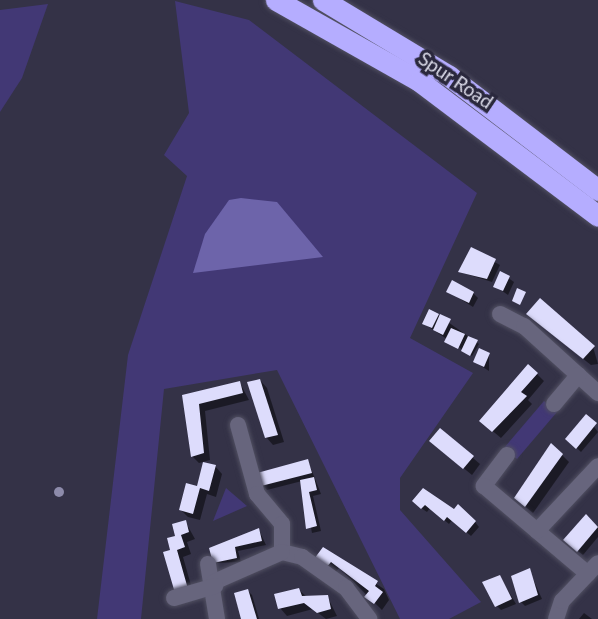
<!DOCTYPE html>
<style>
body{margin:0}
#map{position:relative;width:598px;height:619px;overflow:hidden;background:#343247;font-family:Lato,sans-serif}
div>[style]{position:absolute}
.green>*{inset:0;background:#423875}
.forest>*{inset:0;background:#6d64aa}
.shadow>*{inset:0;background:#0007}
.building>*{inset:0;background:#dddcfc}
.roads{filter:drop-shadow(0 0 2px #515062) drop-shadow(0 0 2px #515062)}
.minor>*{height:16px;margin:-8px;padding:0 8px;transform-origin:8px;border-radius:8px;background:#67657d}
.highway>*{height:21px;margin:-10.5px;padding:0 10.5px;transform-origin:10.5px;border-radius:10.5px;background:#b5adff}
.trees>*{width:10px;height:10px;margin:-5px;border-radius:50%;background:#8d8bab}
span{translate:-50% -50%;white-space:nowrap;text-align:center;line-height:1.15;-webkit-text-stroke:7px #2a283d;paint-order:stroke}
.street-label{font-size:19px;color:#dbdbe9}
</style>
<div id="map">
<div class="green">
<i style="clip-path:polygon(175px 1px,249px 20px,477px 193px,410px 338px,473px 373px,400px 478px,400px 510px,481px 602px,449px 619px,400px 619px,277px 370px,164px 389px,141px 619px,97px 619px,128px 355px,187px 176px,164px 155px,189px 113px)"></i>
<i style="clip-path:polygon(48px 4px,22px 78px,0 112px,0 10px)"></i>
<i style="clip-path:polygon(544px 401px,557px 412px,517px 459px,504px 448px)"></i>
<i style="clip-path:polygon(226px 488px,247px 506px,213px 521px)"></i>
</div>
<div class="forest">
<i style="clip-path:polygon(241px 198px,277px 202px,323px 257px,193px 273px,205px 234px,229px 200px)"></i>
</div>
<div class="shadow">
<i style="clip-path:polygon(471px 249px,500px 265px,492px 282px,460px 272px)"></i>
<i style="clip-path:polygon(501px 273px,514px 282px,508px 295px,495px 286px)"></i>
<i style="clip-path:polygon(448px 291px,473px 293px,478px 298px,473px 307px)"></i>
<i style="clip-path:polygon(438px 315px,479px 344px,472px 356px,426px 325px)"></i>
<i style="clip-path:polygon(535px 321px,593px 347px,598px 364px,591px 365px)"></i>
<i style="clip-path:polygon(489px 354px,489px 371px,475px 362px)"></i>
<i style="clip-path:polygon(537px 374px,544px 381px,528px 400px,532px 404px,501px 438px,489px 428px)"></i>
<i style="clip-path:polygon(260px 380px,267px 388px,284px 442px,273px 445px,266px 437px)"></i>
<i style="clip-path:polygon(240px 383px,249px 400px,205px 411px,210px 460px,199px 463px,192px 456px,184px 396px)"></i>
<i style="clip-path:polygon(586px 416px,598px 432px,581px 452px,567px 439px)"></i>
<i style="clip-path:polygon(440px 430px,480px 464px,472px 475px,439px 448px)"></i>
<i style="clip-path:polygon(562px 455px,569px 462px,533px 513px,523px 505px)"></i>
<i style="clip-path:polygon(308px 461px,321px 494px,313px 496px,321px 531px,312px 533px,302px 481px,267px 490px,262px 485px)"></i>
<i style="clip-path:polygon(215px 466px,222px 474px,216px 497px,207px 494px,200px 520px,188px 517px,181px 510px)"></i>
<i style="clip-path:polygon(423px 490px,475px 522px,479px 527px,471px 536px,452px 520px,449px 524px,430px 508px,427px 512px,418px 506px)"></i>
<i style="clip-path:polygon(586px 517px,598px 527px,598px 537px,583px 555px,570px 545px)"></i>
<i style="clip-path:polygon(185px 521px,195px 539px,187px 542px,191px 554px,183px 557px,194px 596px,183px 599px,173px 551px)"></i>
<i style="clip-path:polygon(259px 530px,266px 545px,238px 551px,241px 562px,214px 563px,211px 549px)"></i>
<i style="clip-path:polygon(323px 549px,384px 589px,389px 600px,382px 610px,339px 568px,334px 574px,323px 566px)"></i>
<i style="clip-path:polygon(529px 570px,542px 599px,525px 606px,521px 602px)"></i>
<i style="clip-path:polygon(500px 577px,516px 604px,501px 610px,497px 606px)"></i>
<i style="clip-path:polygon(299px 590px,307px 597px,327px 596px,337px 616px,326px 619px,313px 609px,287px 616px,280px 608px)"></i>
<i style="clip-path:polygon(248px 591px,252px 595px,259px 619px,243px 619px)"></i>
<i style="clip-path:polygon(584px 613px,592px 619px,579px 619px)"></i>
</div>
<div class="building">
<i style="clip-path:polygon(471px 247px,496px 259px,487px 279px,458px 272px)"></i>
<i style="clip-path:polygon(500px 271px,510px 276px,503px 291px,493px 287px)"></i>
<i style="clip-path:polygon(452px 280px,474px 292px,469px 303px,446px 292px)"></i>
<i style="clip-path:polygon(517px 288px,526px 292px,520px 305px,512px 301px)"></i>
<i style="clip-path:polygon(540px 298px,595px 346px,583px 359px,526px 314px)"></i>
<i style="clip-path:polygon(429px 309px,439px 314px,432px 328px,422px 324px)"></i>
<i style="clip-path:polygon(440px 314px,451px 319px,443px 335px,433px 330px)"></i>
<i style="clip-path:polygon(451px 328px,465px 334px,458px 349px,444px 342px)"></i>
<i style="clip-path:polygon(468px 336px,478px 340px,470px 356px,461px 351px)"></i>
<i style="clip-path:polygon(479px 348px,490px 353px,484px 367px,473px 362px)"></i>
<i style="clip-path:polygon(528px 364px,538px 373px,521px 392px,527px 396px,492px 432px,479px 421px)"></i>
<i style="clip-path:polygon(260px 379px,278px 435px,265px 438px,247px 382px)"></i>
<i style="clip-path:polygon(240px 381px,243px 393px,199px 404px,204px 453px,191px 457px,182px 395px)"></i>
<i style="clip-path:polygon(586px 414px,597px 423px,576px 449px,565px 439px)"></i>
<i style="clip-path:polygon(440px 428px,474px 456px,463px 469px,429px 441px)"></i>
<i style="clip-path:polygon(551px 443px,563px 454px,525px 507px,514px 498px)"></i>
<i style="clip-path:polygon(308px 459px,312px 473px,261px 486px,257px 473px)"></i>
<i style="clip-path:polygon(203px 462px,216px 465px,209px 491px,200px 488px,193px 514px,179px 510px,186px 483px,197px 486px)"></i>
<i style="clip-path:polygon(314px 477px,317px 490px,309px 492px,317px 526px,306px 529px,300px 480px)"></i>
<i style="clip-path:polygon(423px 488px,454px 509px,458px 504px,476px 521px,466px 533px,447px 517px,444px 521px,425px 505px,421px 509px,412px 501px)"></i>
<i style="clip-path:polygon(586px 514px,598px 527px,577px 552px,563px 540px)"></i>
<i style="clip-path:polygon(186px 520px,189px 532px,181px 535px,185px 547px,177px 550px,188px 589px,175px 593px,163px 552px,170px 550px,167px 538px,175px 536px,172px 524px)"></i>
<i style="clip-path:polygon(259px 528px,262px 541px,235px 547px,237px 558px,213px 563px,209px 548px)"></i>
<i style="clip-path:polygon(323px 547px,378px 581px,375px 586px,383px 592px,374px 604px,364px 597px,369px 591px,331px 562px,326px 568px,314px 559px)"></i>
<i style="clip-path:polygon(530px 568px,538px 595px,519px 603px,511px 576px)"></i>
<i style="clip-path:polygon(500px 575px,512px 599px,495px 607px,482px 582px)"></i>
<i style="clip-path:polygon(299px 588px,302px 596px,328px 595px,331px 609px,317px 613px,304px 603px,278px 609px,274px 594px)"></i>
<i style="clip-path:polygon(248px 589px,257px 619px,241px 619px,234px 593px)"></i>
</div>
<div class="roads">
<div class="minor">
<i style="left:500px;top:314px;width:27px;rotate:27deg"></i>
<i style="left:524px;top:326px;width:100px;rotate:42.2deg"></i>
<i style="left:554px;top:404px;width:38px;rotate:-50deg"></i>
<i style="left:238px;top:425px;width:72px;rotate:74.6deg"></i>
<i style="left:257px;top:494px;width:39px;rotate:50deg"></i>
<i style="left:282px;top:524px;width:28px;rotate:90deg"></i>
<i style="left:282px;top:552px;width:21px;rotate:14deg"></i>
<i style="left:302px;top:557px;width:54px;rotate:35.2deg"></i>
<i style="left:346px;top:588px;width:39px;rotate:53deg"></i>
<i style="left:507px;top:455px;width:39px;rotate:127deg"></i>
<i style="left:484px;top:486px;width:136px;rotate:40.2deg"></i>
<i style="left:537px;top:531px;width:89px;rotate:-46.8deg"></i>
<i style="left:208px;top:564px;width:56px;rotate:80.7deg"></i>
<i style="left:214px;top:582px;width:74px;rotate:-23.8deg"></i>
<i style="left:174px;top:598px;width:43px;rotate:-16.3deg"></i>
<i style="left:556px;top:619px;width:19px;rotate:-72deg"></i>
<i style="left:562px;top:601px;width:52px;rotate:-46.5deg"></i>
</div>
<div class="highway">
<i style="left:276px;top:0;width:164px;rotate:29.5deg"></i>
<i style="left:419px;top:81px;width:224px;rotate:37deg"></i>
<i style="left:323px;top:0;width:147px;rotate:31.1deg"></i>
<i style="left:449px;top:76px;width:188px;rotate:37.4deg"></i>
</div>
</div>
<div class="trees">
<i style="left:59px;top:492px"></i>
</div>
<div class="street-label">
<span style="left:456px;top:80px;rotate:34deg">Spur Road</span>
</div>
</div>
